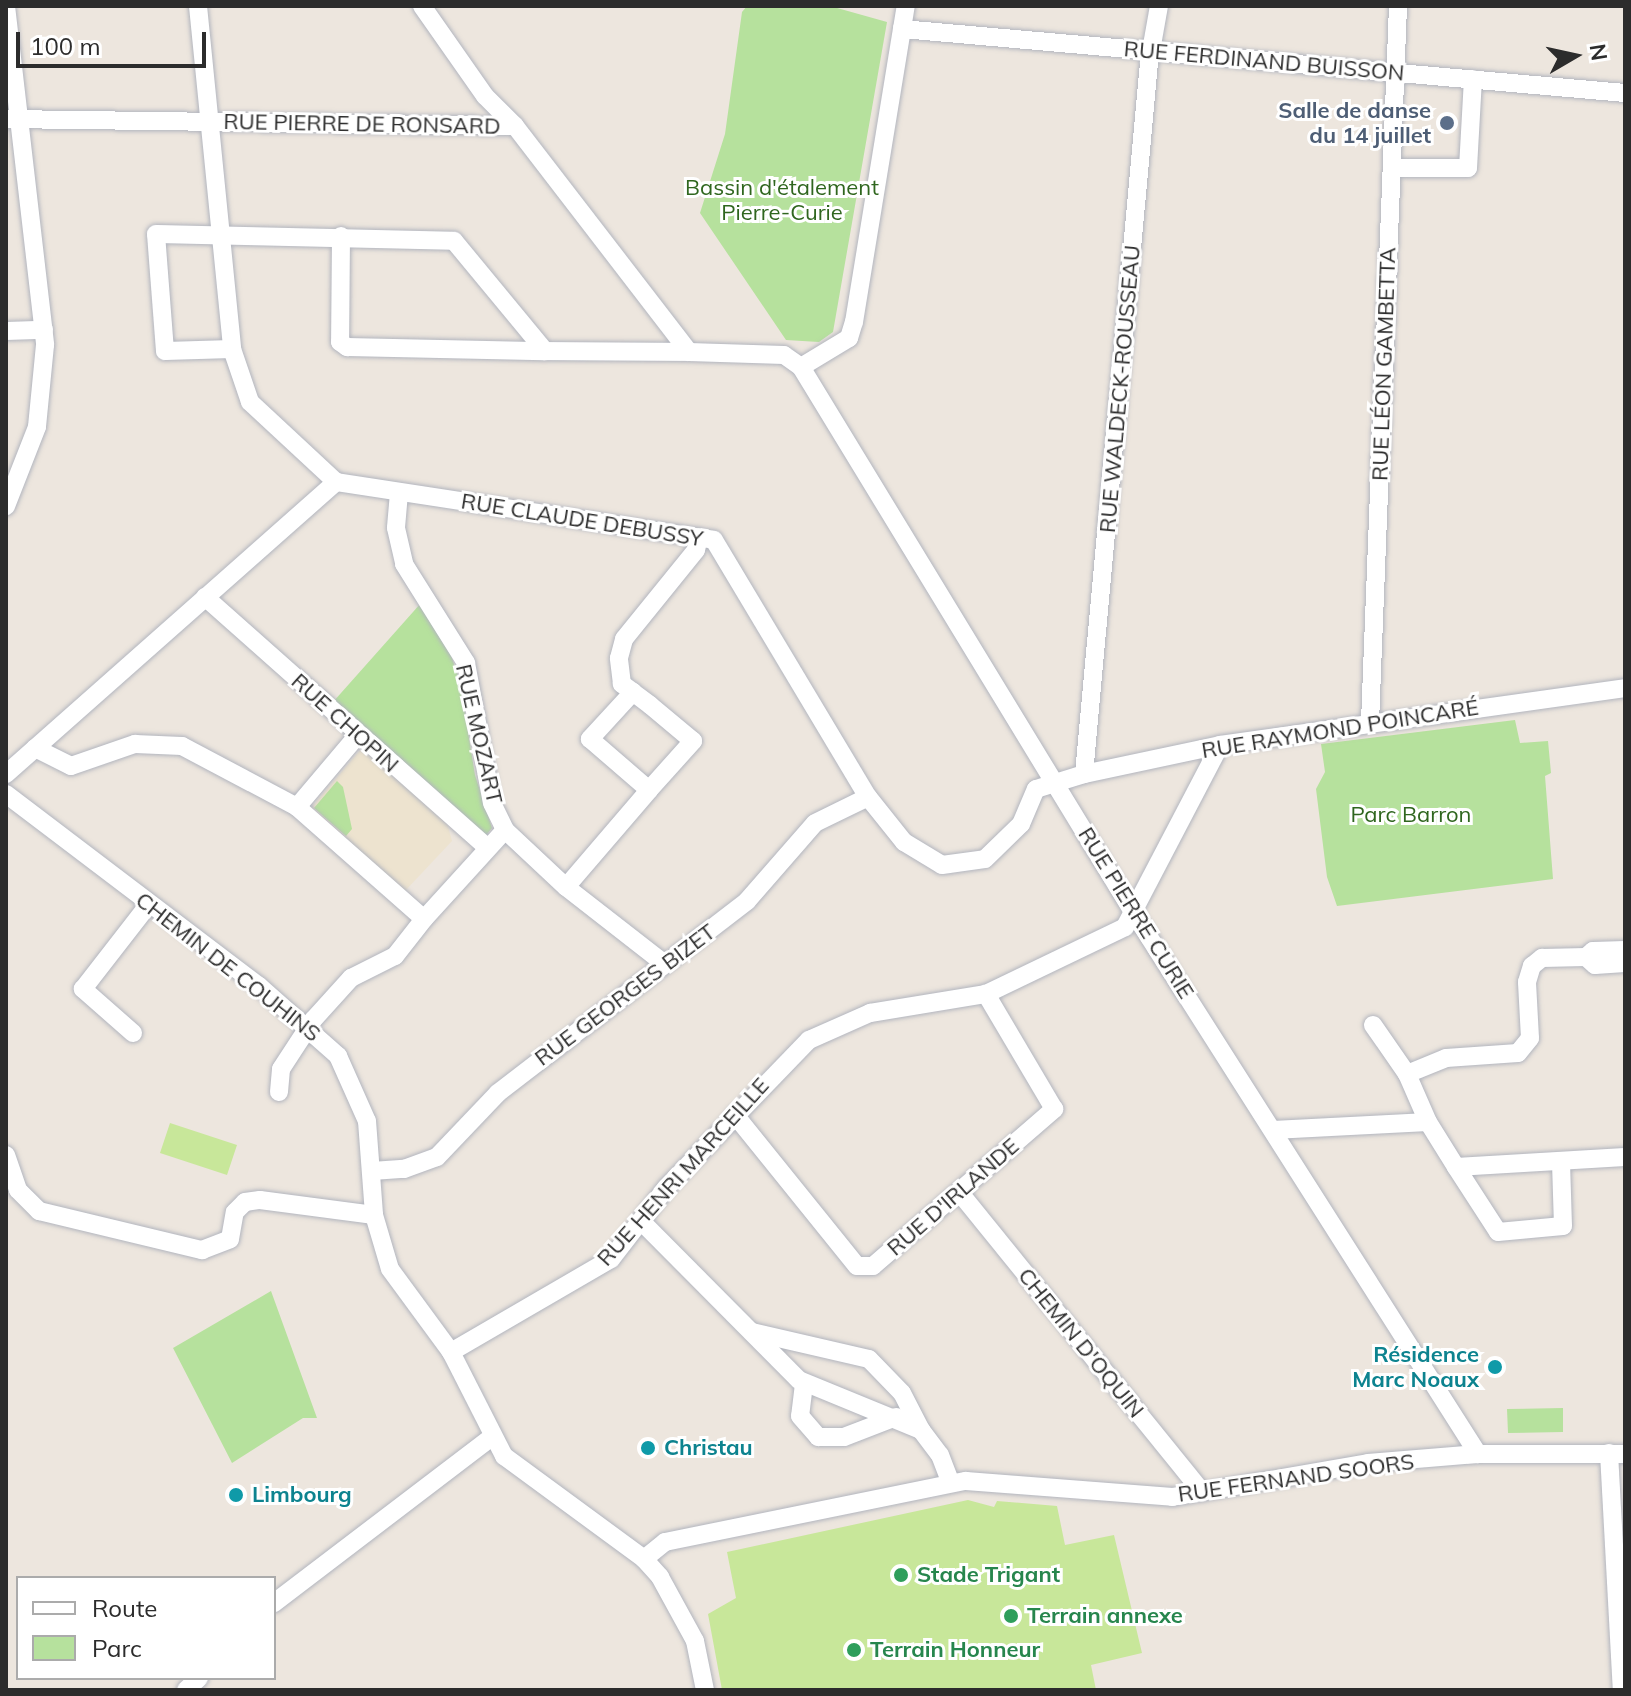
<!DOCTYPE html>
<meta charset="utf-8">
<style>
body{margin:0}
#map{position:relative;width:1631px;height:1696px;overflow:hidden;background:#ede6de;font-family:Mulish,sans-serif}
div>[style]{position:absolute}
.education>*{inset:0;background:#ede3cf}
.green>*{inset:0;background:#b6e19d}
.pitch>*{inset:0;background:#c8e79a}
.roads{filter:drop-shadow(0 0 2px #b2b5be) drop-shadow(0 0 2px #b2b5be)}
.minor>*{height:18px;margin:-9px;padding:0 9px;transform-origin:9px;border-radius:9px;background:#fff}
.dots>*{width:22px;height:22px;translate:-50% -50%;box-sizing:border-box;border:4px solid #fff;border-radius:50%}
span{translate:-50% -50%;white-space:nowrap;text-align:center;line-height:1.15;-webkit-text-stroke:6px #fff;paint-order:stroke}
.street-label{font-size:22px;color:#2c2c2c}
.service-label{font-size:22px;color:#4e5e75;font-weight:700}
.right{translate:-100% -50%;text-align:right}
.park-label{font-size:22px;color:#2f661e}
.culture-label{font-size:22px;color:#0d838f;font-weight:700}
.left{translate:0 -50%;text-align:left}
.leisure-label{font-size:22px;color:#27864d;font-weight:700}
.frame{position:absolute;inset:0;border:8px solid #2c2c2c;pointer-events:none}
.legend{position:absolute;left:16px;top:1576px;width:260px;height:104px;box-sizing:border-box;background:#fff;border:2px solid #ababab;margin:0;padding:10px 14px;list-style:none;font-size:24px;color:#2c2c2c}
.legend li{display:flex;align-items:center;gap:16px;height:40px}
.legend b{width:40px;border:2px solid #ababab}
.north{position:absolute;left:1535px;top:16px;width:80px;height:80px;-webkit-text-stroke:6px #fff;paint-order:stroke;rotate:81deg;font-size:22px;font-weight:700;line-height:32px;text-align:center;color:#2c2c2c}
.north::after{content:'';display:block;margin:auto;width:28px;height:36px;background:#2c2c2c;clip-path:polygon(50% 0,100% 100%,50% 72%,0 100%)}
.scale{position:absolute;left:16px;top:32px;width:190px;height:36px;box-sizing:border-box;border:4px solid #2c2c2c;border-top:0;padding-left:10px;font-size:24px;line-height:28px;white-space:nowrap;color:#2c2c2c;-webkit-text-stroke:6px #fff;paint-order:stroke}
</style>
<div id="map">
<div class="education">
<i style="clip-path:polygon(361px 749px,447px 823px,452px 841px,405px 891px,311px 808px)"></i>
</div>
<div class="green">
<i style="clip-path:polygon(747px 6px,830px 6px,887px 22px,833px 332px,819px 342px,786px 340px,700px 213px,725px 134px,742px 12px)"></i>
<i style="clip-path:polygon(421px 603px,451px 655px,460px 682px,475px 775px,492px 828px,482px 840px,333px 702px)"></i>
<i style="clip-path:polygon(1515px 720px,1520px 743px,1548px 741px,1551px 773px,1545px 776px,1553px 879px,1337px 906px,1327px 877px,1316px 789px,1325px 772px,1321px 744px)"></i>
<i style="clip-path:polygon(337px 781px,343px 787px,352px 829px,346px 836px,314px 808px)"></i>
<i style="clip-path:polygon(271px 1291px,317px 1418px,303px 1418px,232px 1463px,173px 1348px)"></i>
<i style="clip-path:polygon(1563px 1408px,1563px 1432px,1508px 1433px,1507px 1409px)"></i>
</div>
<div class="pitch">
<i style="clip-path:polygon(170px 1123px,237px 1145px,227px 1175px,160px 1153px)"></i>
<i style="clip-path:polygon(968px 1500px,994px 1507px,997px 1501px,1057px 1506px,1065px 1545px,1114px 1535px,1142px 1653px,1091px 1665px,1096px 1690px,722px 1690px,708px 1614px,736px 1598px,727px 1552px)"></i>
</div>
<div class="roads">
<div class="minor">
<i style="left:6px;top:6px;width:341px;rotate:83.4deg"></i>
<i style="left:45px;top:345px;width:82px;rotate:95.6deg"></i>
<i style="left:37px;top:427px;width:85px;rotate:111.4deg"></i>
<i style="left:198px;top:6px;width:345px;rotate:84.3deg"></i>
<i style="left:232px;top:349px;width:56px;rotate:71.2deg"></i>
<i style="left:250px;top:402px;width:117px;rotate:42.9deg"></i>
<i style="left:422px;top:6px;width:110px;rotate:55deg"></i>
<i style="left:485px;top:96px;width:42px;rotate:45deg"></i>
<i style="left:902px;top:29px;width:726px;rotate:5.06deg"></i>
<i style="left:6px;top:119px;width:509px;rotate:0.79deg"></i>
<i style="left:515px;top:126px;width:285px;rotate:52.4deg"></i>
<i style="left:689px;top:352px;width:95px;rotate:1.8deg"></i>
<i style="left:784px;top:355px;width:21px;rotate:35deg"></i>
<i style="left:801px;top:367px;width:642px;rotate:58.64deg"></i>
<i style="left:1135px;top:915px;width:639px;rotate:57.53deg"></i>
<i style="left:1392px;top:168px;width:76px"></i>
<i style="left:1468px;top:168px;width:89px;rotate:-86.8deg"></i>
<i style="left:341px;top:236px;width:106px;rotate:90.5deg"></i>
<i style="left:340px;top:342px;width:9px;rotate:36deg"></i>
<i style="left:347px;top:347px;width:198px;rotate:1.2deg"></i>
<i style="left:6px;top:331px;width:38px;rotate:-2deg"></i>
<i style="left:232px;top:349px;width:67px;rotate:178.3deg"></i>
<i style="left:165px;top:351px;width:117px;rotate:-94.4deg"></i>
<i style="left:156px;top:234px;width:298px;rotate:1.3deg"></i>
<i style="left:454px;top:241px;width:143px;rotate:50.4deg"></i>
<i style="left:545px;top:351px;width:144px;rotate:0.4deg"></i>
<i style="left:801px;top:367px;width:56px;rotate:-31.1deg"></i>
<i style="left:849px;top:338px;width:17px;rotate:-73deg"></i>
<i style="left:854px;top:322px;width:320px;rotate:-80.7deg"></i>
<i style="left:399px;top:493px;width:35px;rotate:95deg"></i>
<i style="left:396px;top:528px;width:37px;rotate:77deg"></i>
<i style="left:404px;top:564px;width:117px;rotate:57.9deg"></i>
<i style="left:466px;top:663px;width:142px;rotate:79.5deg"></i>
<i style="left:492px;top:803px;width:30px;rotate:64deg"></i>
<i style="left:505px;top:830px;width:83px;rotate:43.1deg"></i>
<i style="left:566px;top:887px;width:125px;rotate:37.9deg"></i>
<i style="left:205px;top:597px;width:377px;rotate:41.6deg"></i>
<i style="left:633px;top:692px;width:64px;rotate:132.5deg"></i>
<i style="left:590px;top:739px;width:78px;rotate:40.8deg"></i>
<i style="left:649px;top:790px;width:66px;rotate:-48.1deg"></i>
<i style="left:693px;top:741px;width:56px;rotate:-140.1deg"></i>
<i style="left:650px;top:705px;width:21px;rotate:-143deg"></i>
<i style="left:633px;top:692px;width:14px;rotate:-144deg"></i>
<i style="left:622px;top:684px;width:26px;rotate:-97deg"></i>
<i style="left:619px;top:658px;width:20px;rotate:-75deg"></i>
<i style="left:624px;top:639px;width:114px;rotate:-51deg"></i>
<i style="left:696px;top:550px;width:13px;rotate:-77deg"></i>
<i style="left:1370px;top:722px;width:717px;rotate:-87.76deg"></i>
<i style="left:357px;top:736px;width:93px;rotate:130.2deg"></i>
<i style="left:297px;top:807px;width:169px;rotate:41.4deg"></i>
<i style="left:424px;top:919px;width:120px;rotate:-47.7deg"></i>
<i style="left:35px;top:748px;width:40px;rotate:26.6deg"></i>
<i style="left:71px;top:766px;width:68px;rotate:-19deg"></i>
<i style="left:135px;top:744px;width:47px;rotate:2.4deg"></i>
<i style="left:182px;top:746px;width:130px;rotate:27.9deg"></i>
<i style="left:6px;top:774px;width:441px;rotate:-41.5deg"></i>
<i style="left:336px;top:482px;width:382px;rotate:8.7deg"></i>
<i style="left:714px;top:540px;width:300px;rotate:59.1deg"></i>
<i style="left:868px;top:797px;width:58px;rotate:51.3deg"></i>
<i style="left:904px;top:842px;width:44px;rotate:31.2deg"></i>
<i style="left:942px;top:865px;width:43px;rotate:-7.9deg"></i>
<i style="left:985px;top:859px;width:50px;rotate:-44.2deg"></i>
<i style="left:1021px;top:824px;width:38px;rotate:-67deg"></i>
<i style="left:1036px;top:789px;width:50px;rotate:-17.4deg"></i>
<i style="left:1084px;top:774px;width:139px;rotate:-12deg"></i>
<i style="left:1220px;top:745px;width:409px;rotate:-8deg"></i>
<i style="left:1084px;top:774px;width:715px;rotate:-84.78deg"></i>
<i style="left:1149px;top:62px;width:57px;rotate:-79.9deg"></i>
<i style="left:6px;top:794px;width:318px;rotate:37.2deg"></i>
<i style="left:259px;top:986px;width:106px;rotate:41.5deg"></i>
<i style="left:338px;top:1056px;width:71px;rotate:66deg"></i>
<i style="left:367px;top:1121px;width:94px;rotate:85.7deg"></i>
<i style="left:374px;top:1215px;width:56px;rotate:73.5deg"></i>
<i style="left:390px;top:1269px;width:103px;rotate:53.7deg"></i>
<i style="left:451px;top:1352px;width:117px;rotate:63deg"></i>
<i style="left:504px;top:1456px;width:174px;rotate:36.3deg"></i>
<i style="left:644px;top:1559px;width:24px;rotate:48deg"></i>
<i style="left:660px;top:1577px;width:73px;rotate:61.3deg"></i>
<i style="left:695px;top:1641px;width:50px;rotate:78.5deg"></i>
<i style="left:566px;top:887px;width:128px;rotate:-49.4deg"></i>
<i style="left:1586px;top:957px;width:12px;rotate:42deg"></i>
<i style="left:1595px;top:965px;width:30px;rotate:-4deg"></i>
<i style="left:1586px;top:957px;width:9px;rotate:-41deg"></i>
<i style="left:1593px;top:951px;width:32px;rotate:-2deg"></i>
<i style="left:1373px;top:1025px;width:60px;rotate:55.2deg"></i>
<i style="left:1407px;top:1074px;width:42px;rotate:-22.3deg"></i>
<i style="left:1446px;top:1058px;width:72px;rotate:-4deg"></i>
<i style="left:1518px;top:1053px;width:19px;rotate:-51deg"></i>
<i style="left:1530px;top:1038px;width:56px;rotate:-93.1deg"></i>
<i style="left:1527px;top:982px;width:17px;rotate:-73deg"></i>
<i style="left:1532px;top:966px;width:13px;rotate:-39deg"></i>
<i style="left:1542px;top:958px;width:44px;rotate:-1.3deg"></i>
<i style="left:133px;top:1033px;width:67px;rotate:-138.7deg"></i>
<i style="left:83px;top:989px;width:108px;rotate:-52.2deg"></i>
<i style="left:1407px;top:1074px;width:52px;rotate:66.4deg"></i>
<i style="left:279px;top:1092px;width:23px;rotate:-85deg"></i>
<i style="left:281px;top:1069px;width:59px;rotate:-56.9deg"></i>
<i style="left:313px;top:1020px;width:57px;rotate:-47.9deg"></i>
<i style="left:351px;top:978px;width:49px;rotate:-26.6deg"></i>
<i style="left:395px;top:956px;width:47px;rotate:-51.9deg"></i>
<i style="left:735px;top:1115px;width:194px;rotate:51.1deg"></i>
<i style="left:857px;top:1266px;width:16px"></i>
<i style="left:873px;top:1266px;width:240px;rotate:-40.9deg"></i>
<i style="left:1054px;top:1109px;width:134px;rotate:-120.6deg"></i>
<i style="left:1273px;top:1130px;width:155px;rotate:-3deg"></i>
<i style="left:1428px;top:1122px;width:53px;rotate:58.1deg"></i>
<i style="left:1456px;top:1167px;width:169px;rotate:-3.4deg"></i>
<i style="left:6px;top:1155px;width:37px;rotate:71deg"></i>
<i style="left:18px;top:1190px;width:30px;rotate:45deg"></i>
<i style="left:39px;top:1211px;width:168px;rotate:13.5deg"></i>
<i style="left:202px;top:1250px;width:30px;rotate:-21deg"></i>
<i style="left:230px;top:1239px;width:27px;rotate:-80deg"></i>
<i style="left:235px;top:1212px;width:14px;rotate:-45deg"></i>
<i style="left:245px;top:1202px;width:15px;rotate:-8deg"></i>
<i style="left:260px;top:1200px;width:115px;rotate:7.5deg"></i>
<i style="left:1456px;top:1167px;width:77px;rotate:57.1deg"></i>
<i style="left:1498px;top:1232px;width:65px;rotate:-5.3deg"></i>
<i style="left:1563px;top:1226px;width:65px;rotate:-91.8deg"></i>
<i style="left:372px;top:1171px;width:32px;rotate:-4deg"></i>
<i style="left:404px;top:1169px;width:35px;rotate:-20deg"></i>
<i style="left:437px;top:1157px;width:88px;rotate:-46.4deg"></i>
<i style="left:498px;top:1093px;width:314px;rotate:-37.6deg"></i>
<i style="left:747px;top:901px;width:103px;rotate:-48.9deg"></i>
<i style="left:815px;top:823px;width:59px;rotate:-26.1deg"></i>
<i style="left:960px;top:1193px;width:385px;rotate:51deg"></i>
<i style="left:642px;top:1222px;width:223px;rotate:45.2deg"></i>
<i style="left:799px;top:1380px;width:132px;rotate:22.3deg"></i>
<i style="left:921px;top:1430px;width:31px;rotate:53deg"></i>
<i style="left:940px;top:1455px;width:30px;rotate:69deg"></i>
<i style="left:752px;top:1332px;width:120px;rotate:13deg"></i>
<i style="left:869px;top:1359px;width:47px;rotate:45.9deg"></i>
<i style="left:902px;top:1393px;width:42px;rotate:62.8deg"></i>
<i style="left:451px;top:1352px;width:185px;rotate:-30.2deg"></i>
<i style="left:611px;top:1259px;width:90px;rotate:-52.2deg"></i>
<i style="left:666px;top:1188px;width:206px;rotate:-46deg"></i>
<i style="left:809px;top:1040px;width:67px;rotate:-23.9deg"></i>
<i style="left:870px;top:1013px;width:118px;rotate:-9.3deg"></i>
<i style="left:986px;top:994px;width:154px;rotate:-25.7deg"></i>
<i style="left:1125px;top:927px;width:205px;rotate:-62.4deg"></i>
<i style="left:804px;top:1384px;width:32px;rotate:97deg"></i>
<i style="left:800px;top:1416px;width:28px;rotate:49deg"></i>
<i style="left:818px;top:1437px;width:26px"></i>
<i style="left:844px;top:1437px;width:56px;rotate:-21deg"></i>
<i style="left:1609px;top:1453px;width:237px;rotate:86.9deg"></i>
<i style="left:644px;top:1559px;width:27px;rotate:-39deg"></i>
<i style="left:665px;top:1542px;width:307px;rotate:-11.5deg"></i>
<i style="left:966px;top:1481px;width:207px;rotate:4.4deg"></i>
<i style="left:1172px;top:1497px;width:199px;rotate:-9.8deg"></i>
<i style="left:1368px;top:1463px;width:110px;rotate:-4.7deg"></i>
<i style="left:1478px;top:1454px;width:147px"></i>
<i style="left:274px;top:1603px;width:274px;rotate:-37.3deg"></i>
<i style="left:186px;top:1690px;width:18px;rotate:-43deg"></i>
</div>
</div>
<div class="dots">
<i style="left:1447px;top:123px;background:#5c6f8a"></i>
<i style="left:1495px;top:1367px;background:#0f9aa8"></i>
<i style="left:648px;top:1448px;background:#0f9aa8"></i>
<i style="left:236px;top:1495px;background:#0f9aa8"></i>
<i style="left:901px;top:1575px;background:#2e9e5b"></i>
<i style="left:1011px;top:1616px;background:#2e9e5b"></i>
<i style="left:854px;top:1650px;background:#2e9e5b"></i>
</div>
<div class="street-label">
<span style="left:1264px;top:61px;rotate:5deg">RUE FERDINAND BUISSON</span>
<span style="left:362px;top:124px;rotate:1deg">RUE PIERRE DE RONSARD</span>
<span style="left:1384px;top:364px;rotate:-88deg">RUE LÉON GAMBETTA</span>
<span style="left:1120px;top:389px;rotate:-85deg">RUE WALDECK-ROUSSEAU</span>
<span style="left:582px;top:520px;rotate:9deg">RUE CLAUDE DEBUSSY</span>
<span style="left:345px;top:723px;rotate:42deg">RUE CHOPIN</span>
<span style="left:1340px;top:729px;rotate:-9deg">RUE RAYMOND POINCARÉ</span>
<span style="left:479px;top:734px;rotate:77deg">RUE MOZART</span>
<span style="left:1136px;top:913px;rotate:58deg">RUE PIERRE CURIE</span>
<span style="left:228px;top:967px;rotate:38deg">CHEMIN DE COUHINS</span>
<span style="left:625px;top:995px;rotate:-37deg">RUE GEORGES BIZET</span>
<span style="left:683px;top:1172px;rotate:-48deg">RUE HENRI MARCEILLE</span>
<span style="left:953px;top:1197px;rotate:-41deg">RUE D'IRLANDE</span>
<span style="left:1081px;top:1343px;rotate:51deg">CHEMIN D'OQUIN</span>
<span style="left:1296px;top:1478px;rotate:-8deg">RUE FERNAND SOORS</span>
</div>
<div class="service-label">
<span class="right" style="left:1431px;top:123px">Salle de danse<br>du 14 juillet</span>
</div>
<div class="park-label">
<span style="left:782px;top:200px">Bassin d'étalement<br>Pierre-Curie</span>
<span style="left:1411px;top:815px">Parc Barron</span>
</div>
<div class="culture-label">
<span class="right" style="left:1479px;top:1367px">Résidence<br>Marc Noaux</span>
<span class="left" style="left:664px;top:1448px">Christau</span>
<span class="left" style="left:252px;top:1495px">Limbourg</span>
</div>
<div class="leisure-label">
<span class="left" style="left:917px;top:1575px">Stade Trigant</span>
<span class="left" style="left:1027px;top:1616px">Terrain annexe</span>
<span class="left" style="left:870px;top:1650px">Terrain Honneur</span>
</div>
<div class="frame"></div>
<ul class="legend">
<li><b style="height:10px;background:#fff"></b>Route</li>
<li><b style="height:22px;background:#b6e19d"></b>Parc</li>
</ul>
<div class="north">N</div>
<div class="scale">100 m</div>
</div>
